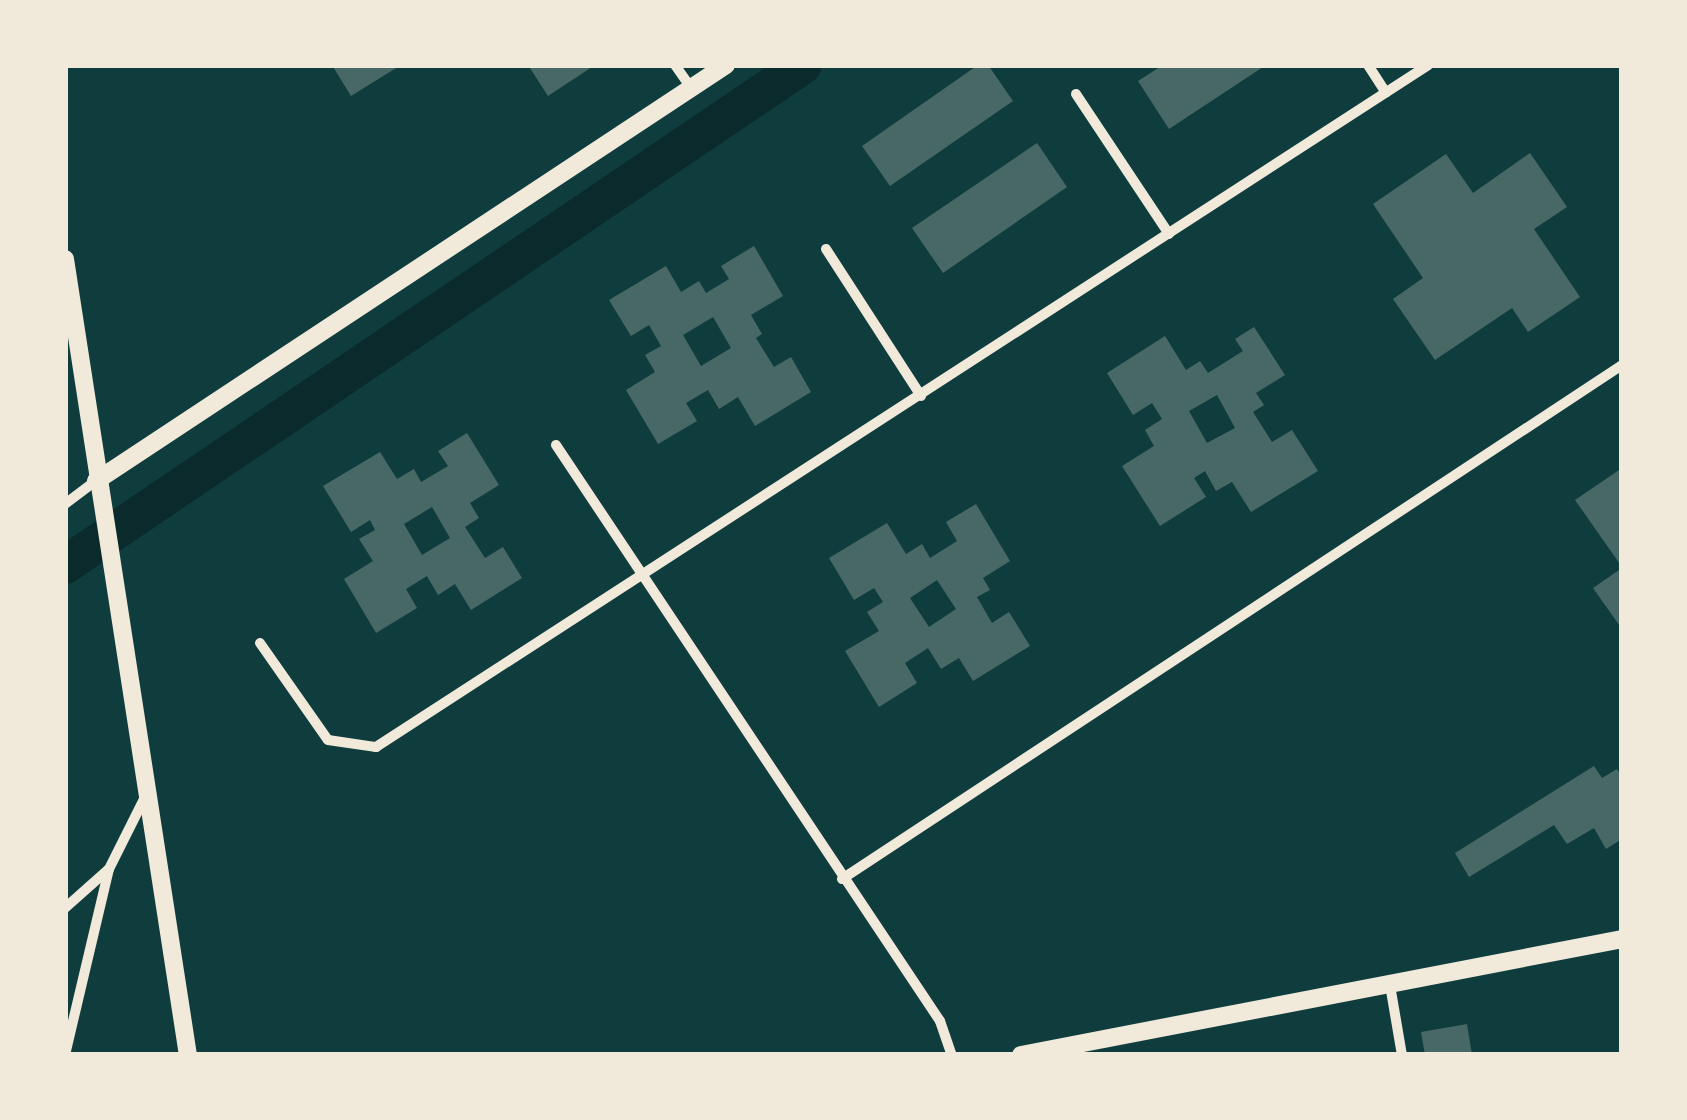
<!DOCTYPE html>
<style>
body{margin:0}
#map{position:relative;width:1687px;height:1120px;overflow:hidden;background:#0f3d3e;font-family:Manrope,sans-serif}
div>[style]{position:absolute}
.canal>*{height:38px;margin:-19px;padding:0 19px;transform-origin:19px;border-radius:19px;background:#0a2a2b}
.building>*{inset:0;background:#486865}
.minor>*{height:10px;margin:-5px;padding:0 5px;transform-origin:5px;border-radius:5px;background:#f1e9da}
.tertiary>*{height:18px;margin:-9px;padding:0 9px;transform-origin:9px;border-radius:9px;background:#f1e9da}
span{translate:-50% -50%;white-space:nowrap;text-align:center;line-height:1.15;-webkit-text-stroke:10px #f1e9da;paint-order:stroke}
.frame{position:absolute;inset:0;border:68px solid #f1e9da;pointer-events:none}
</style>
<div id="map">
<div class="canal">
<i style="left:65px;top:565px;width:891px;rotate:-34.12deg"></i>
</div>
<div class="building">
<i style="clip-path:polygon(332px 65px,401px 65px,351px 96px)"></i>
<i style="clip-path:polygon(528px 65px,595px 65px,548px 96px)"></i>
<i style="clip-path:polygon(978px 65px,988px 65px,1013px 101px,890px 186px,862px 146px)"></i>
<i style="clip-path:polygon(1163px 65px,1266px 65px,1169px 129px,1138px 81px)"></i>
<i style="clip-path:polygon(1037px 143px,1067px 187px,943px 273px,912px 228px)"></i>
<i style="clip-path:polygon(1530px 153px,1567px 207px,1534px 229px,1580px 297px,1528px 332px,1512px 308px,1435px 360px,1393px 299px,1423px 278px,1373px 204px,1446px 154px,1473px 193px)"></i>
<i style="clip-path:polygon(evenodd,754px 246px,783px 296px,751px 315px,762px 334px,756px 338px,774px 367px,791px 357px,811px 392px,755px 426px,738px 397px,719px 409px,708px 390px,686px 403px,697px 421px,658px 444px,626px 390px,655px 372px,645px 355px,661px 346px,649px 325px,631px 336px,609px 300px,666px 266px,681px 292px,699px 281px,706px 293px,729px 279px,721px 266px,754px 246px,713px 317px,731px 348px,701px 366px,683px 335px,713px 317px)"></i>
<i style="clip-path:polygon(evenodd,1254px 327px,1285px 375px,1256px 393px,1264px 405px,1253px 412px,1272px 442px,1292px 430px,1318px 471px,1251px 512px,1232px 482px,1216px 491px,1205px 471px,1194px 478px,1206px 497px,1160px 526px,1122px 466px,1154px 446px,1145px 430px,1162px 419px,1152px 403px,1133px 415px,1107px 373px,1165px 336px,1186px 370px,1200px 361px,1208px 373px,1243px 351px,1235px 339px,1254px 327px,1217px 395px,1235px 428px,1207px 443px,1189px 411px,1217px 395px)"></i>
<i style="clip-path:polygon(evenodd,467px 433px,499px 485px,470px 503px,479px 518px,465px 527px,485px 558px,503px 547px,522px 578px,471px 610px,455px 584px,438px 595px,427px 576px,406px 589px,417px 608px,376px 633px,344px 579px,373px 561px,359px 539px,375px 530px,370px 520px,351px 532px,323px 486px,380px 452px,397px 479px,414px 469px,421px 482px,448px 466px,438px 451px,467px 433px,432px 507px,450px 538px,422px 555px,404px 524px,432px 507px)"></i>
<i style="clip-path:polygon(1622px 468px,1622px 567px,1575px 500px)"></i>
<i style="clip-path:polygon(evenodd,976px 504px,1010px 561px,983px 578px,990px 590px,977px 597px,992px 623px,1009px 612px,1030px 646px,973px 681px,959px 658px,941px 669px,928px 648px,905px 663px,917px 683px,879px 707px,845px 651px,879px 631px,867px 612px,883px 602px,874px 588px,854px 600px,829px 558px,887px 523px,906px 554px,922px 544px,930px 558px,957px 541px,946px 522px,976px 504px,937px 580px,956px 609px,929px 627px,910px 598px,937px 580px)"></i>
<i style="clip-path:polygon(1622px 568px,1622px 629px,1593px 588px)"></i>
<i style="clip-path:polygon(1594px 766px,1602px 778px,1617px 769px,1622px 778px,1622px 839px,1606px 849px,1594px 828px,1567px 844px,1554px 825px,1469px 877px,1455px 853px)"></i>
<i style="clip-path:polygon(1467px 1024px,1472px 1055px,1425px 1055px,1421px 1032px)"></i>
</div>
<div class="minor">
<i style="left:675px;top:65px;width:28px;rotate:55deg"></i>
<i style="left:1368px;top:65px;width:33px;rotate:57deg"></i>
<i style="left:1076px;top:94px;width:168px;rotate:56.4deg"></i>
<i style="left:826px;top:249px;width:175px;rotate:57.1deg"></i>
<i style="left:556px;top:445px;width:692px;rotate:56.31deg"></i>
<i style="left:940px;top:1021px;width:36px;rotate:71deg"></i>
<i style="left:65px;top:504px;width:39px;rotate:-37deg"></i>
<i style="left:260px;top:643px;width:118px;rotate:55deg"></i>
<i style="left:328px;top:740px;width:49px;rotate:8.3deg"></i>
<i style="left:376px;top:747px;width:1254px;rotate:-32.95deg"></i>
<i style="left:842px;top:879px;width:934px;rotate:-33.38deg"></i>
<i style="left:65px;top:908px;width:59px;rotate:-41.6deg"></i>
<i style="left:109px;top:869px;width:83px;rotate:-63.4deg"></i>
<i style="left:1390px;top:985px;width:71px;rotate:80.3deg"></i>
<i style="left:65px;top:1055px;width:191px;rotate:-76.7deg"></i>
</div>
<div class="tertiary">
<i style="left:65px;top:259px;width:805px;rotate:81.22deg"></i>
<i style="left:96px;top:481px;width:755px;rotate:-33.44deg"></i>
<i style="left:1021px;top:1055px;width:612px;rotate:-10.92deg"></i>
</div>
<div class="frame"></div>
</div>
